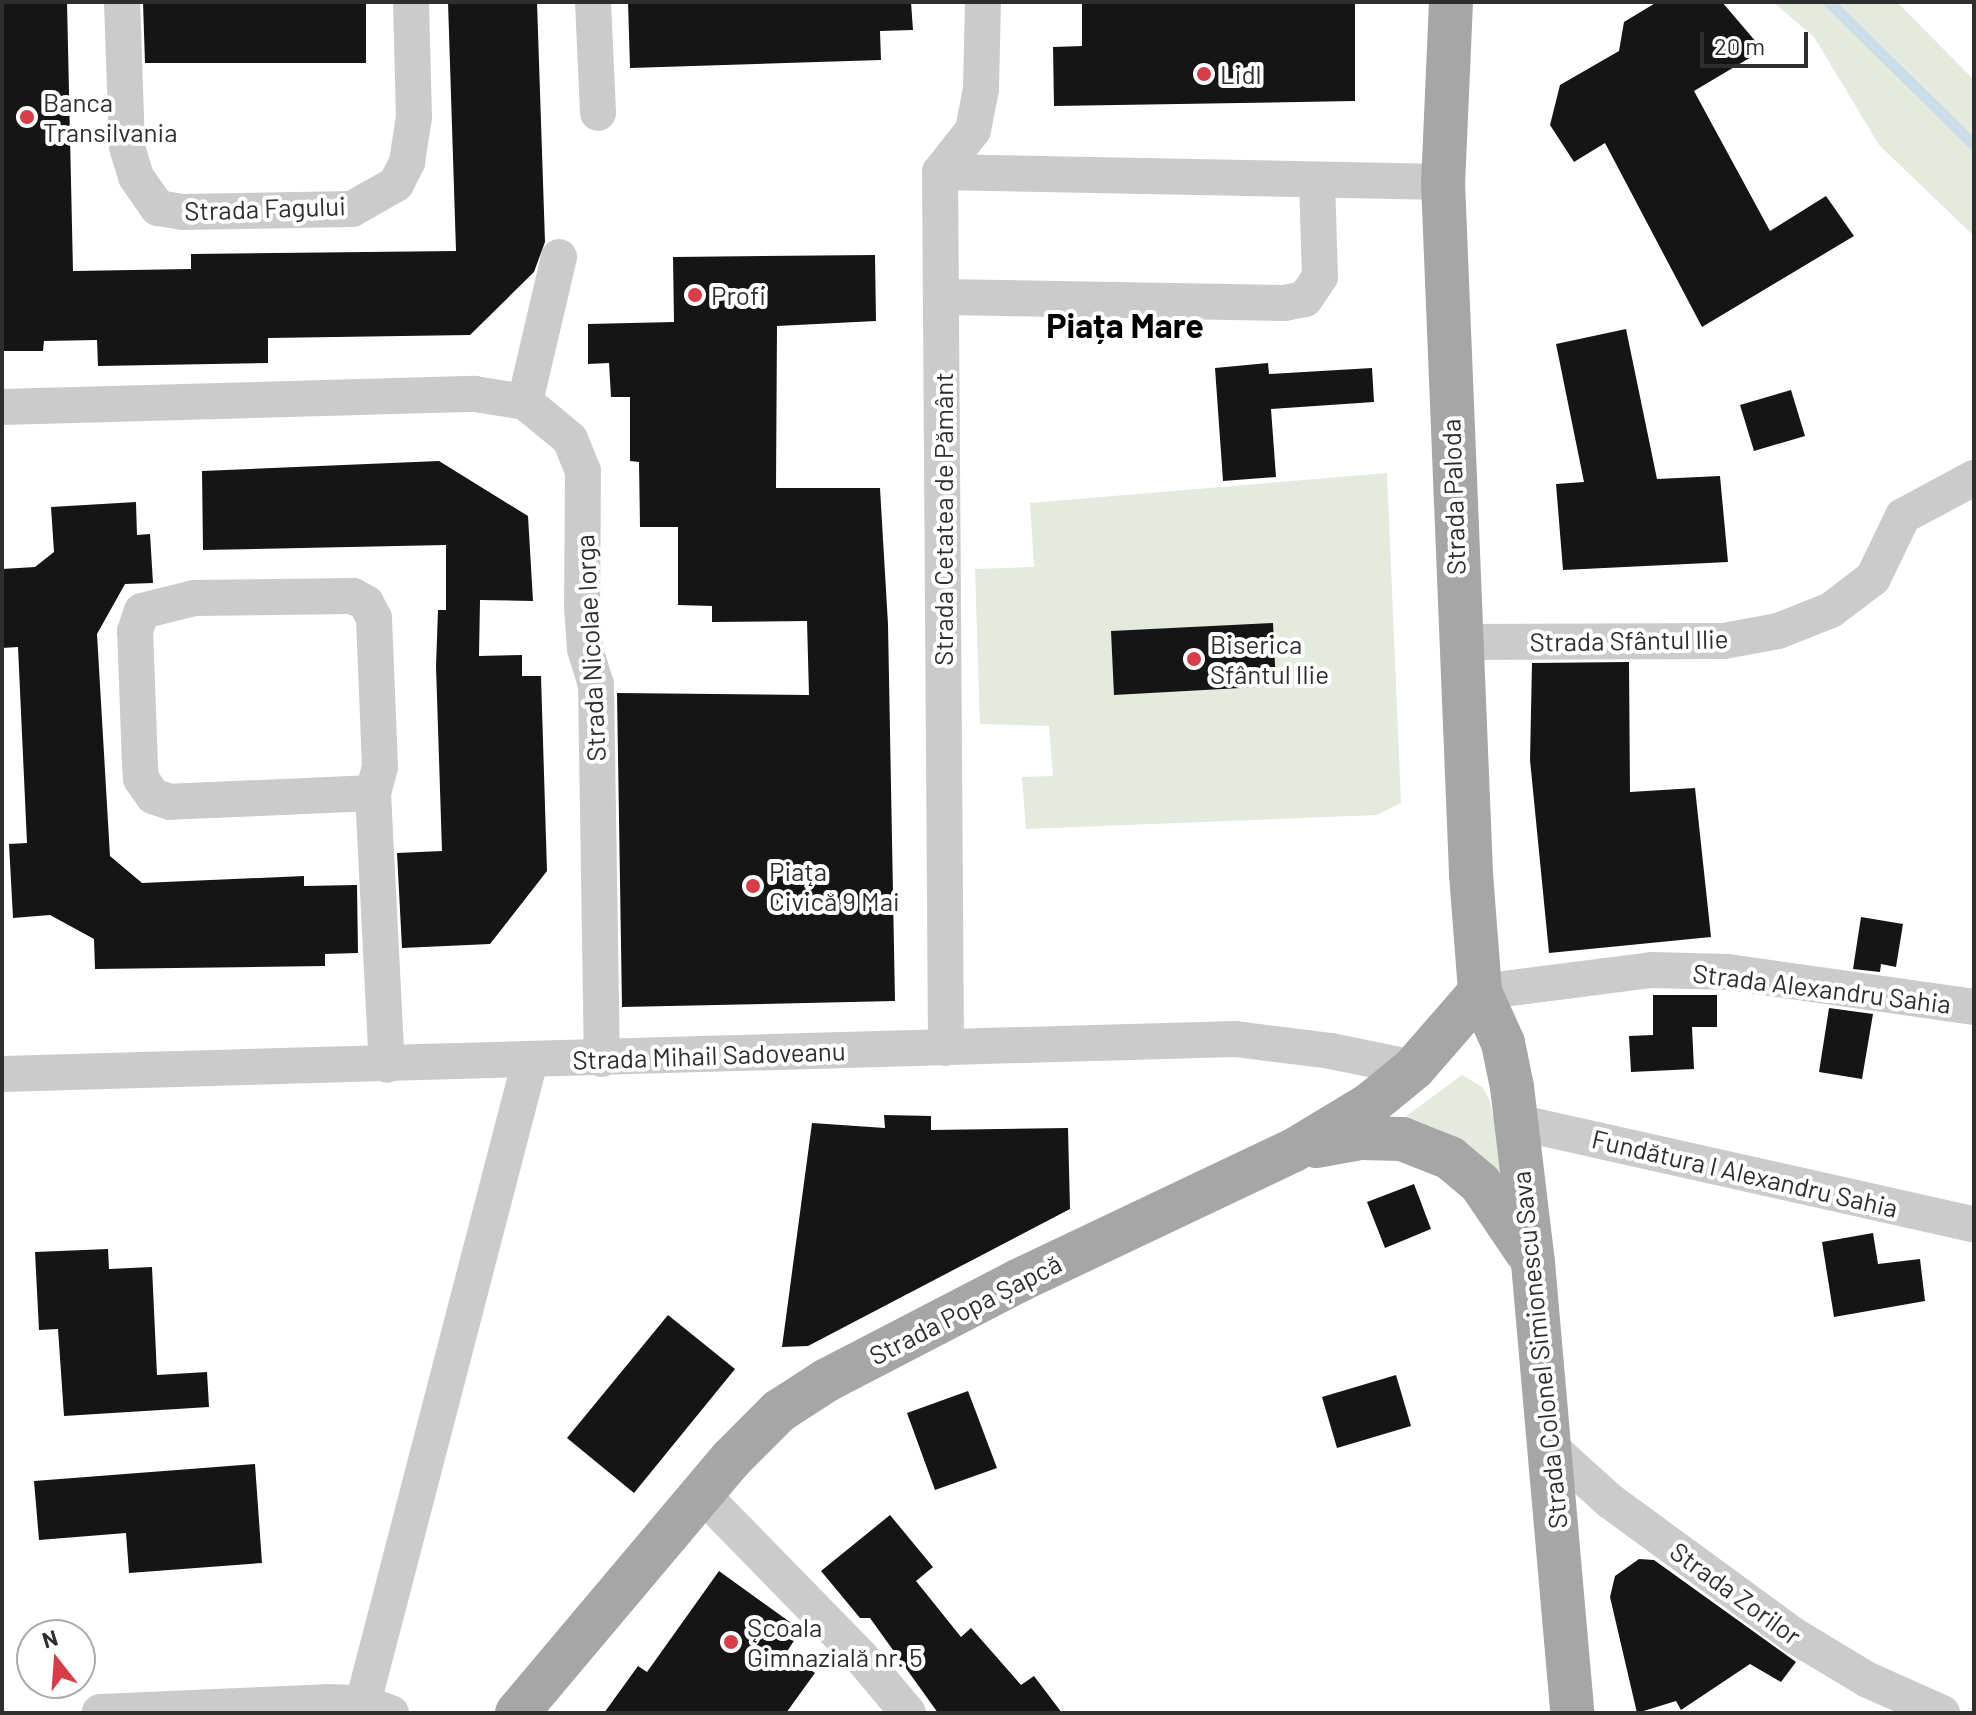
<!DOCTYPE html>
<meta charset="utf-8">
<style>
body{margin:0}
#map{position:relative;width:1976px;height:1715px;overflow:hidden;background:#fff;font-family:Barlow,sans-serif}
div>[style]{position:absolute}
.green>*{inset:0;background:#e4eadd}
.stream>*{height:11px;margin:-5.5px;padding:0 5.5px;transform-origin:5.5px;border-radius:5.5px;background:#cadde9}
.building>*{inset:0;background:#151515}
.minor>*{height:36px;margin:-18px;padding:0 18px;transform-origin:18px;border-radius:18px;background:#cbcbcb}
.major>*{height:44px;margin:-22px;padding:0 22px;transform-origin:22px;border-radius:22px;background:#a6a6a6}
.dots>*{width:22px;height:22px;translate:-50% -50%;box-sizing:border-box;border:4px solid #fff;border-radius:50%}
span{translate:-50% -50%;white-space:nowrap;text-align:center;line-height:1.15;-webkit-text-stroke:8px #fff;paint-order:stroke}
.poi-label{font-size:26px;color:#2e2e2e}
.left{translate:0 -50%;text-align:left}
.street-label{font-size:26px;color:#2e2e2e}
.district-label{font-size:34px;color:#000;font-weight:700}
.frame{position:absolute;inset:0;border:4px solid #2e2e2e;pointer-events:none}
.north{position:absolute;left:16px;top:1619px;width:80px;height:80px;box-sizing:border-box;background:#fff;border:2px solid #ababab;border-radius:50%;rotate:343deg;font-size:22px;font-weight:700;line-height:32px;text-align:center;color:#2e2e2e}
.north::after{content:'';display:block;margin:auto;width:28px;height:36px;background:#d83d47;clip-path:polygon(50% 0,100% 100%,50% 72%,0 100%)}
.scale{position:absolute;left:1700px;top:32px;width:108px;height:36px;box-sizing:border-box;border:4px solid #2e2e2e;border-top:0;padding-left:10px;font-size:24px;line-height:28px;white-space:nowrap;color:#2e2e2e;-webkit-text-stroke:6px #fff;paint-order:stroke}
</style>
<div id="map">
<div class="green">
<i style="clip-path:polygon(1773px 2px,1897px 2px,1974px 80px,1974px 236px,1879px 145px,1814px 37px)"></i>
<i style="clip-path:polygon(1387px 473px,1401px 803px,1377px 815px,1026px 829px,1022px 777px,1053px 776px,1049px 726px,980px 724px,975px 569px,1034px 567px,1030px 503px)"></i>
<i style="clip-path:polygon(1462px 1075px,1482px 1087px,1490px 1101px,1504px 1170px,1499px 1174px,1397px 1123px)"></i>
</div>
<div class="stream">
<i style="left:1829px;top:2px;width:204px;rotate:44.6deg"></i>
</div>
<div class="building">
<i style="clip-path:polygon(2px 2px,67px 2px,73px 271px,191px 269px,191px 254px,456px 251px,448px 2px,537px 2px,545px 242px,534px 272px,470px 335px,268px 338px,268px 363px,98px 366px,97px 340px,44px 341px,43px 351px,2px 351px)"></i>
<i style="clip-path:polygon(143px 2px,366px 2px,366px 63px,145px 63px)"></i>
<i style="clip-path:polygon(628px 2px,911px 2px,913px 30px,880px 31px,881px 60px,630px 68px)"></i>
<i style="clip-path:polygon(1082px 2px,1355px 2px,1355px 101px,1054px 106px,1053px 47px,1082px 46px)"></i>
<i style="clip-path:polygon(1657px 2px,1722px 2px,1763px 50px,1694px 91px,1770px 231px,1826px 196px,1854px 236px,1702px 327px,1605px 143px,1574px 162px,1550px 125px,1560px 85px,1619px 51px,1624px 22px)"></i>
<i style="clip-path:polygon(875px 255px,876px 321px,777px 326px,776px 488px,880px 488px,888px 624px,895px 1001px,622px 1007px,617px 693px,809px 695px,807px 621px,712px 622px,712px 606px,678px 605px,678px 527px,640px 527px,639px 462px,630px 461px,630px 397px,611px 397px,609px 363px,588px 364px,588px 324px,674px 322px,673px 257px)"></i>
<i style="clip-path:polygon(1626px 329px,1657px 479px,1720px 476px,1728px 562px,1563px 570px,1556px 484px,1584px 482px,1556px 344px)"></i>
<i style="clip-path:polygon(1268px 363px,1269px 374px,1372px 368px,1374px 402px,1271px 409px,1276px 477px,1223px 481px,1215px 368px)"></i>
<i style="clip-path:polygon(1791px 390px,1805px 436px,1754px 451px,1740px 405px)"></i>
<i style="clip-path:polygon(439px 461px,528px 516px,533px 601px,480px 600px,479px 656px,522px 655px,522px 676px,541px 676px,547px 871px,490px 944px,402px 948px,397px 853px,442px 851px,436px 666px,438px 610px,446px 610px,446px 545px,203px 550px,202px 471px)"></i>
<i style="clip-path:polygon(136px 502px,137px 535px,150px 534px,153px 583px,125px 584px,97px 634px,110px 856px,142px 883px,304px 876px,304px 886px,357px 885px,358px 953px,325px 954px,325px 966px,95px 969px,94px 939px,50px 915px,13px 918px,9px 844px,27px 843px,18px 647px,2px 648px,2px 569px,35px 567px,54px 552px,51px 507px)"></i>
<i style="clip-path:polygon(1273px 623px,1276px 686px,1114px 695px,1111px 631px)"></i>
<i style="clip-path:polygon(1629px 662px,1630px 792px,1695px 788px,1711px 937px,1549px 953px,1530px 760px,1532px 663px)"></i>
<i style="clip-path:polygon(1861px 917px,1903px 924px,1896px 967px,1881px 964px,1880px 972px,1853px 969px)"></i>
<i style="clip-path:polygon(1653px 995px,1717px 995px,1717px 1027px,1692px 1027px,1694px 1069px,1631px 1072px,1629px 1036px,1653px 1035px)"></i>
<i style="clip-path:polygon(1829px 1008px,1873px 1014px,1862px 1079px,1819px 1072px)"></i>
<i style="clip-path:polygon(884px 1115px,931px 1116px,931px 1130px,1068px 1128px,1070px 1209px,808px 1346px,782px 1347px,812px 1123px,885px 1128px)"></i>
<i style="clip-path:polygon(1414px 1184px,1431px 1229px,1385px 1248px,1367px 1202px)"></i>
<i style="clip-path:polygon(1873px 1233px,1878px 1264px,1920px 1259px,1925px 1301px,1834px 1317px,1822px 1242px)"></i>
<i style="clip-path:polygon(108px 1249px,109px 1269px,152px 1267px,157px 1375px,207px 1372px,209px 1407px,64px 1416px,58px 1329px,39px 1330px,35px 1252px)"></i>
<i style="clip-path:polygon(668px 1315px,735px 1369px,634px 1493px,567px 1438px)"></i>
<i style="clip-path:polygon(1396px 1375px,1411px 1426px,1337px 1448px,1322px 1397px)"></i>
<i style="clip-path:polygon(968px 1391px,997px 1468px,935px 1490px,907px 1413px)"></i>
<i style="clip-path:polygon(255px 1464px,262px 1563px,129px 1573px,126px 1533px,39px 1540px,34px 1481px)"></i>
<i style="clip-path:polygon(890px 1515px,933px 1567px,916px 1581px,961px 1637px,971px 1628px,1021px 1685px,1034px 1676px,1062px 1713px,938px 1713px,870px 1618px,860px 1618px,821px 1571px)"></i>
<i style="clip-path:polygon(1639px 1559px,1654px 1560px,1796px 1662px,1781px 1682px,1750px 1664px,1681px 1710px,1676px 1701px,1637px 1713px,1610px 1597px,1615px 1576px)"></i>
<i style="clip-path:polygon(719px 1571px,801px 1630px,786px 1653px,815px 1673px,786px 1713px,604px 1713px,638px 1666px,647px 1672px)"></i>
</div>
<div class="minor">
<i style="left:122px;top:2px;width:145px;rotate:88deg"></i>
<i style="left:127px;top:147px;width:31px;rotate:73deg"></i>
<i style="left:136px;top:177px;width:38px;rotate:55deg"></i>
<i style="left:158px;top:208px;width:25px;rotate:9deg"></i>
<i style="left:183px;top:212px;width:169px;rotate:-1deg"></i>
<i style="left:352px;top:209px;width:51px;rotate:-29.6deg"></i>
<i style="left:396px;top:184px;width:25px;rotate:-63deg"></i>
<i style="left:407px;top:162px;width:46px;rotate:-81.2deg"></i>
<i style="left:414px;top:117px;width:115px;rotate:-91.5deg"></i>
<i style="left:593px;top:2px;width:111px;rotate:87.4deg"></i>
<i style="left:940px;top:172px;width:503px;rotate:1.14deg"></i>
<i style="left:941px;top:297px;width:343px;rotate:1deg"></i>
<i style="left:1284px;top:303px;width:21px;rotate:-11deg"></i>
<i style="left:1305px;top:299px;width:27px;rotate:-56deg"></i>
<i style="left:1320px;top:277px;width:97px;rotate:-91.8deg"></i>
<i style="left:525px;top:402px;width:149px;rotate:-76.8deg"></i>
<i style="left:2px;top:407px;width:473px;rotate:-1.6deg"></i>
<i style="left:475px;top:394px;width:51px;rotate:9.1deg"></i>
<i style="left:525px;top:402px;width:58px;rotate:39.4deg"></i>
<i style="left:570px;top:439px;width:35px;rotate:68deg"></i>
<i style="left:583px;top:471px;width:136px;rotate:90.4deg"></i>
<i style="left:582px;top:607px;width:42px;rotate:85.9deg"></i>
<i style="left:585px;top:649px;width:37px;rotate:73deg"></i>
<i style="left:596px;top:684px;width:375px;rotate:89.1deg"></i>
<i style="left:1460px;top:642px;width:264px;rotate:-0.2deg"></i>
<i style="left:1724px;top:641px;width:55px;rotate:-10.5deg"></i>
<i style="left:1778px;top:631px;width:57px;rotate:-21.6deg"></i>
<i style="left:1831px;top:610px;width:53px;rotate:-37.3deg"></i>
<i style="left:1873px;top:578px;width:69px;rotate:-64.2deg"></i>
<i style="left:1903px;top:516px;width:81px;rotate:-28.2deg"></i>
<i style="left:373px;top:793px;width:203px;rotate:177.5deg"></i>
<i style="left:170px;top:802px;width:18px;rotate:-161deg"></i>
<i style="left:153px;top:796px;width:21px;rotate:-125deg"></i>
<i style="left:141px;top:779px;width:14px;rotate:-94deg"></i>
<i style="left:140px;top:765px;width:134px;rotate:-92.1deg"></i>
<i style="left:135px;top:631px;width:21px;rotate:-71deg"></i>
<i style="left:142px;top:611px;width:54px;rotate:-14deg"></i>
<i style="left:194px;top:598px;width:159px;rotate:-0.7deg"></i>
<i style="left:353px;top:596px;width:15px;rotate:28deg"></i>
<i style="left:366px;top:603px;width:17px;rotate:62deg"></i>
<i style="left:374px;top:618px;width:149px;rotate:87.7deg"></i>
<i style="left:380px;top:767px;width:27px;rotate:105deg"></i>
<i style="left:373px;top:793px;width:272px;rotate:87.1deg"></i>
<i style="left:1480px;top:992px;width:173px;rotate:-7.3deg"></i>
<i style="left:1652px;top:970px;width:76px;rotate:1.5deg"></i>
<i style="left:1728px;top:972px;width:248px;rotate:8.1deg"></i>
<i style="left:946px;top:1048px;width:876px;rotate:-90.39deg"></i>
<i style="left:940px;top:172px;width:53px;rotate:-51.8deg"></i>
<i style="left:973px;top:130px;width:42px;rotate:-79deg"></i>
<i style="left:981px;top:89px;width:87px;rotate:-88.7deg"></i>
<i style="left:2px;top:1074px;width:1233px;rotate:-1.63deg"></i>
<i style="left:1235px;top:1039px;width:97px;rotate:7.1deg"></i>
<i style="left:1331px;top:1051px;width:85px;rotate:11.6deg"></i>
<i style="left:1516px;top:1122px;width:469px;rotate:12.6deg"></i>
<i style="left:1548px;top:1445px;width:84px;rotate:42.1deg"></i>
<i style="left:1610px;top:1501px;width:227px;rotate:36.2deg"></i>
<i style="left:1793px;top:1635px;width:87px;rotate:31deg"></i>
<i style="left:1868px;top:1680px;width:81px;rotate:24deg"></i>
<i style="left:702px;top:1494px;width:228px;rotate:45.7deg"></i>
<i style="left:861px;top:1657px;width:73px;rotate:50deg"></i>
<i style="left:363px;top:1703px;width:663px;rotate:-75.42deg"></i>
<i style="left:100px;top:1712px;width:226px;rotate:-2.5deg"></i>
<i style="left:326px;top:1702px;width:37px;rotate:2deg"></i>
<i style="left:363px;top:1703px;width:30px;rotate:20deg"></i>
</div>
<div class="major">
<i style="left:1451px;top:2px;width:180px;rotate:92.5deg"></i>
<i style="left:1443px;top:182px;width:693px;rotate:87.68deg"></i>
<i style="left:1471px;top:874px;width:118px;rotate:85.6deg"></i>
<i style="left:1480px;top:992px;width:56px;rotate:65.7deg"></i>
<i style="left:1503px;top:1043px;width:45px;rotate:78.4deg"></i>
<i style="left:1512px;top:1087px;width:177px;rotate:83.2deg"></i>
<i style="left:1533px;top:1263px;width:452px;rotate:85deg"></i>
<i style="left:1316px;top:1146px;width:46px;rotate:-10.1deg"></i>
<i style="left:1361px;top:1138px;width:41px;rotate:1.4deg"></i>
<i style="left:1402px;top:1139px;width:52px;rotate:21.6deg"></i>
<i style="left:1450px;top:1158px;width:39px;rotate:40deg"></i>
<i style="left:1480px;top:1183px;width:82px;rotate:55.9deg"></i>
<i style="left:517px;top:1713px;width:332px;rotate:-49.9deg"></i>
<i style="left:731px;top:1459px;width:68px;rotate:-45deg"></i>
<i style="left:779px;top:1411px;width:57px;rotate:-32.9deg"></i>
<i style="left:827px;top:1380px;width:217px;rotate:-27.4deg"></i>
<i style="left:1020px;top:1280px;width:303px;rotate:-25.4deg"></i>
<i style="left:1294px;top:1150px;width:87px;rotate:-31deg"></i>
<i style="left:1369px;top:1105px;width:58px;rotate:-39.4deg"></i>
<i style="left:1414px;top:1068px;width:101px;rotate:-49deg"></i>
</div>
<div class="dots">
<i style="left:1204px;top:74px;background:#d83d47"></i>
<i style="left:27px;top:117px;background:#d83d47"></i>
<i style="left:695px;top:295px;background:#d83d47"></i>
<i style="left:1194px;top:659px;background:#d83d47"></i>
<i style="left:753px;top:886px;background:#d83d47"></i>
<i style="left:731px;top:1642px;background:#d83d47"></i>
</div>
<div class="poi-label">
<span class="left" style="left:1220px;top:74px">Lidl</span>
<span class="left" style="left:43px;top:117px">Banca<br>Transilvania</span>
<span class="left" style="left:711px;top:295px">Profi</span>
<span class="left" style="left:1210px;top:659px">Biserica<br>Sfântul Ilie</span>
<span class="left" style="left:769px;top:886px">Piața<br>Civică 9 Mai</span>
<span class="left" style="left:747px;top:1642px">Școala<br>Gimnazială nr. 5</span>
</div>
<div class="street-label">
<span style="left:265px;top:208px;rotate:-2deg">Strada Fagului</span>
<span style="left:1453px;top:497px;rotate:-92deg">Strada Paloda</span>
<span style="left:943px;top:519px;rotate:-90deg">Strada Cetatea de Pământ</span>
<span style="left:1629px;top:640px;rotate:-1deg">Strada Sfântul Ilie</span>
<span style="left:590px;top:648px;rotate:-93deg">Strada Nicolae Iorga</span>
<span style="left:1822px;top:988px;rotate:7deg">Strada Alexandru Sahia</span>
<span style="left:709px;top:1055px;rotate:-2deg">Strada Mihail Sadoveanu</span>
<span style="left:1745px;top:1173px;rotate:13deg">Fundătura I Alexandru Sahia</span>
<span style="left:965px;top:1309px;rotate:-27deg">Strada Popa Șapcă</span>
<span style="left:1539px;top:1350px;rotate:-96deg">Strada Colonel Simionescu Sava</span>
<span style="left:1736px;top:1593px;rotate:36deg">Strada Zorilor</span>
</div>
<div class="district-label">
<span style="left:1125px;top:325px">Piața Mare</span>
</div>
<div class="frame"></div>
<div class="north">N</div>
<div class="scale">20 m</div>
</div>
